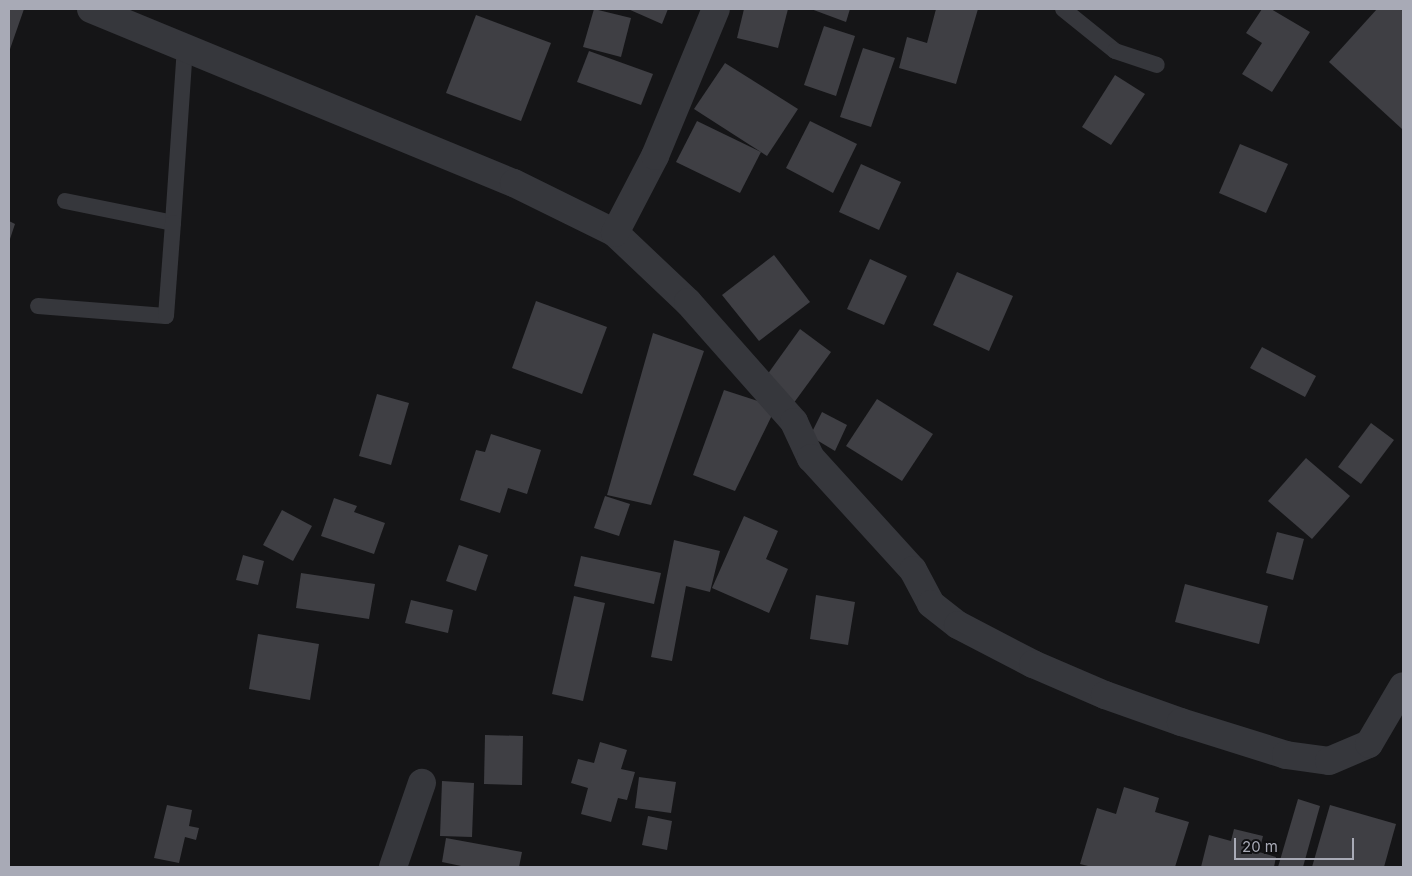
<!DOCTYPE html>
<style>
body{margin:0}
#map{position:relative;width:1412px;height:876px;overflow:hidden;background:#151517;font-family:Inter,sans-serif}
div>[style]{position:absolute}
.building>*{inset:0;background:#3f3f44}
.lane>*{height:16px;margin:-8px;padding:0 8px;transform-origin:8px;border-radius:8px;background:#36373c}
.street>*{height:28px;margin:-14px;padding:0 14px;transform-origin:14px;border-radius:14px;background:#36373c}
span{translate:-50% -50%;white-space:nowrap;text-align:center;line-height:1.15;-webkit-text-stroke:4px #101012;paint-order:stroke}
.frame{position:absolute;inset:0;border:10px solid #a8aab6;pointer-events:none}
.scale{position:absolute;left:1234px;top:838px;width:120px;height:22px;box-sizing:border-box;border:2px solid #a8aab6;border-top:0;padding-left:6px;font-size:15px;line-height:18px;white-space:nowrap;color:#a8aab6;-webkit-text-stroke:4px #101012;paint-order:stroke}
</style>
<div id="map">
<div class="building">
<i style="clip-path:polygon(9px 9px,24px 9px,9px 52px)"></i>
<i style="clip-path:polygon(594px 9px,631px 18px,621px 57px,583px 47px)"></i>
<i style="clip-path:polygon(628px 9px,668px 9px,662px 24px)"></i>
<i style="clip-path:polygon(744px 9px,788px 9px,778px 48px,737px 38px)"></i>
<i style="clip-path:polygon(811px 9px,850px 9px,846px 22px)"></i>
<i style="clip-path:polygon(936px 9px,978px 9px,956px 84px,899px 68px,907px 37px,927px 43px)"></i>
<i style="clip-path:polygon(1262px 9px,1271px 9px,1310px 32px,1272px 92px,1242px 74px,1262px 43px,1246px 33px)"></i>
<i style="clip-path:polygon(1377px 9px,1400px 9px,1403px 11px,1402px 129px,1329px 62px)"></i>
<i style="clip-path:polygon(476px 15px,551px 43px,521px 121px,446px 93px)"></i>
<i style="clip-path:polygon(824px 26px,855px 36px,836px 96px,804px 85px)"></i>
<i style="clip-path:polygon(863px 48px,895px 58px,871px 127px,840px 117px)"></i>
<i style="clip-path:polygon(589px 51px,653px 74px,641px 105px,577px 82px)"></i>
<i style="clip-path:polygon(725px 63px,798px 109px,767px 156px,694px 109px)"></i>
<i style="clip-path:polygon(1115px 75px,1145px 94px,1111px 145px,1082px 127px)"></i>
<i style="clip-path:polygon(697px 121px,761px 152px,740px 193px,676px 162px)"></i>
<i style="clip-path:polygon(810px 121px,857px 144px,833px 193px,786px 168px)"></i>
<i style="clip-path:polygon(1240px 144px,1288px 164px,1266px 213px,1219px 193px)"></i>
<i style="clip-path:polygon(861px 164px,901px 182px,879px 230px,839px 212px)"></i>
<i style="clip-path:polygon(9px 221px,15px 224px,9px 242px)"></i>
<i style="clip-path:polygon(774px 255px,810px 302px,759px 341px,722px 295px)"></i>
<i style="clip-path:polygon(870px 259px,907px 276px,884px 325px,847px 309px)"></i>
<i style="clip-path:polygon(957px 272px,1013px 296px,989px 351px,933px 325px)"></i>
<i style="clip-path:polygon(536px 301px,607px 327px,582px 394px,512px 368px)"></i>
<i style="clip-path:polygon(800px 329px,831px 352px,793px 404px,762px 382px)"></i>
<i style="clip-path:polygon(653px 333px,704px 351px,651px 505px,607px 495px)"></i>
<i style="clip-path:polygon(1262px 347px,1316px 376px,1305px 397px,1250px 368px)"></i>
<i style="clip-path:polygon(724px 390px,776px 407px,735px 491px,693px 475px)"></i>
<i style="clip-path:polygon(377px 394px,409px 403px,391px 465px,359px 456px)"></i>
<i style="clip-path:polygon(877px 399px,933px 434px,902px 481px,846px 446px)"></i>
<i style="clip-path:polygon(822px 412px,847px 425px,835px 451px,810px 436px)"></i>
<i style="clip-path:polygon(1371px 423px,1394px 440px,1361px 484px,1338px 467px)"></i>
<i style="clip-path:polygon(491px 434px,541px 450px,527px 494px,508px 488px,500px 513px,460px 500px,476px 450px,485px 452px)"></i>
<i style="clip-path:polygon(1306px 458px,1350px 496px,1312px 539px,1268px 501px)"></i>
<i style="clip-path:polygon(605px 496px,630px 504px,619px 536px,594px 528px)"></i>
<i style="clip-path:polygon(334px 498px,357px 506px,354px 512px,385px 523px,374px 554px,321px 536px)"></i>
<i style="clip-path:polygon(282px 510px,312px 526px,293px 561px,263px 545px)"></i>
<i style="clip-path:polygon(744px 516px,778px 531px,766px 559px,788px 569px,769px 613px,712px 588px)"></i>
<i style="clip-path:polygon(1277px 532px,1304px 539px,1293px 580px,1266px 573px)"></i>
<i style="clip-path:polygon(674px 540px,720px 551px,710px 592px,686px 586px,672px 661px,651px 657px)"></i>
<i style="clip-path:polygon(459px 545px,488px 555px,476px 591px,446px 581px)"></i>
<i style="clip-path:polygon(243px 555px,264px 561px,258px 585px,236px 580px)"></i>
<i style="clip-path:polygon(581px 556px,661px 573px,654px 604px,574px 586px)"></i>
<i style="clip-path:polygon(301px 573px,375px 584px,369px 619px,296px 608px)"></i>
<i style="clip-path:polygon(1185px 584px,1268px 606px,1259px 644px,1175px 622px)"></i>
<i style="clip-path:polygon(816px 595px,855px 602px,848px 645px,810px 639px)"></i>
<i style="clip-path:polygon(574px 596px,605px 603px,583px 701px,552px 694px)"></i>
<i style="clip-path:polygon(411px 600px,453px 610px,448px 633px,405px 623px)"></i>
<i style="clip-path:polygon(258px 634px,319px 644px,310px 700px,249px 689px)"></i>
<i style="clip-path:polygon(485px 735px,523px 736px,522px 785px,484px 784px)"></i>
<i style="clip-path:polygon(600px 742px,627px 750px,621px 769px,635px 772px,627px 800px,618px 798px,611px 822px,581px 814px,588px 788px,571px 783px,578px 759px,594px 763px)"></i>
<i style="clip-path:polygon(639px 777px,676px 782px,671px 813px,635px 808px)"></i>
<i style="clip-path:polygon(442px 781px,474px 783px,472px 837px,440px 836px)"></i>
<i style="clip-path:polygon(1124px 787px,1159px 798px,1155px 812px,1189px 822px,1175px 867px,1092px 867px,1080px 864px,1097px 808px,1116px 814px)"></i>
<i style="clip-path:polygon(1298px 799px,1320px 806px,1303px 867px,1278px 867px)"></i>
<i style="clip-path:polygon(167px 805px,192px 810px,189px 826px,199px 828px,196px 840px,185px 837px,179px 863px,154px 858px)"></i>
<i style="clip-path:polygon(1330px 805px,1396px 824px,1384px 867px,1312px 867px)"></i>
<i style="clip-path:polygon(648px 816px,672px 821px,667px 850px,642px 845px)"></i>
<i style="clip-path:polygon(1234px 829px,1263px 836px,1259px 852px,1276px 857px,1274px 867px,1201px 867px,1209px 835px,1231px 841px)"></i>
<i style="clip-path:polygon(446px 838px,522px 852px,519px 867px,466px 867px,442px 862px)"></i>
</div>
<div class="lane">
<i style="left:1063px;top:9px;width:67px;rotate:38.9deg"></i>
<i style="left:1115px;top:51px;width:44px;rotate:18.4deg"></i>
<i style="left:65px;top:201px;width:110px;rotate:11.5deg"></i>
<i style="left:173px;top:223px;width:174px;rotate:-86.1deg"></i>
<i style="left:38px;top:306px;width:128px;rotate:4.5deg"></i>
<i style="left:166px;top:316px;width:93px;rotate:-85.7deg"></i>
</div>
<div class="street">
<i style="left:91px;top:9px;width:457px;rotate:22.4deg"></i>
<i style="left:514px;top:183px;width:113px;rotate:26.3deg"></i>
<i style="left:615px;top:233px;width:100px;rotate:43.4deg"></i>
<i style="left:688px;top:302px;width:160px;rotate:48.5deg"></i>
<i style="left:794px;top:422px;width:40px;rotate:65deg"></i>
<i style="left:811px;top:458px;width:151px;rotate:47.7deg"></i>
<i style="left:913px;top:570px;width:38px;rotate:62deg"></i>
<i style="left:931px;top:604px;width:34px;rotate:38deg"></i>
<i style="left:958px;top:625px;width:85px;rotate:27.5deg"></i>
<i style="left:1033px;top:664px;width:78px;rotate:23.3deg"></i>
<i style="left:1105px;top:695px;width:81px;rotate:19.6deg"></i>
<i style="left:1181px;top:722px;width:110px;rotate:17.4deg"></i>
<i style="left:1286px;top:755px;width:43px;rotate:7.9deg"></i>
<i style="left:1329px;top:761px;width:43px;rotate:-23deg"></i>
<i style="left:1369px;top:744px;width:67px;rotate:-59.6deg"></i>
<i style="left:615px;top:233px;width:87px;rotate:-62.5deg"></i>
<i style="left:655px;top:156px;width:159px;rotate:-67.5deg"></i>
<i style="left:393px;top:867px;width:89px;rotate:-71deg"></i>
</div>
<div class="frame"></div>
<div class="scale">20 m</div>
</div>
